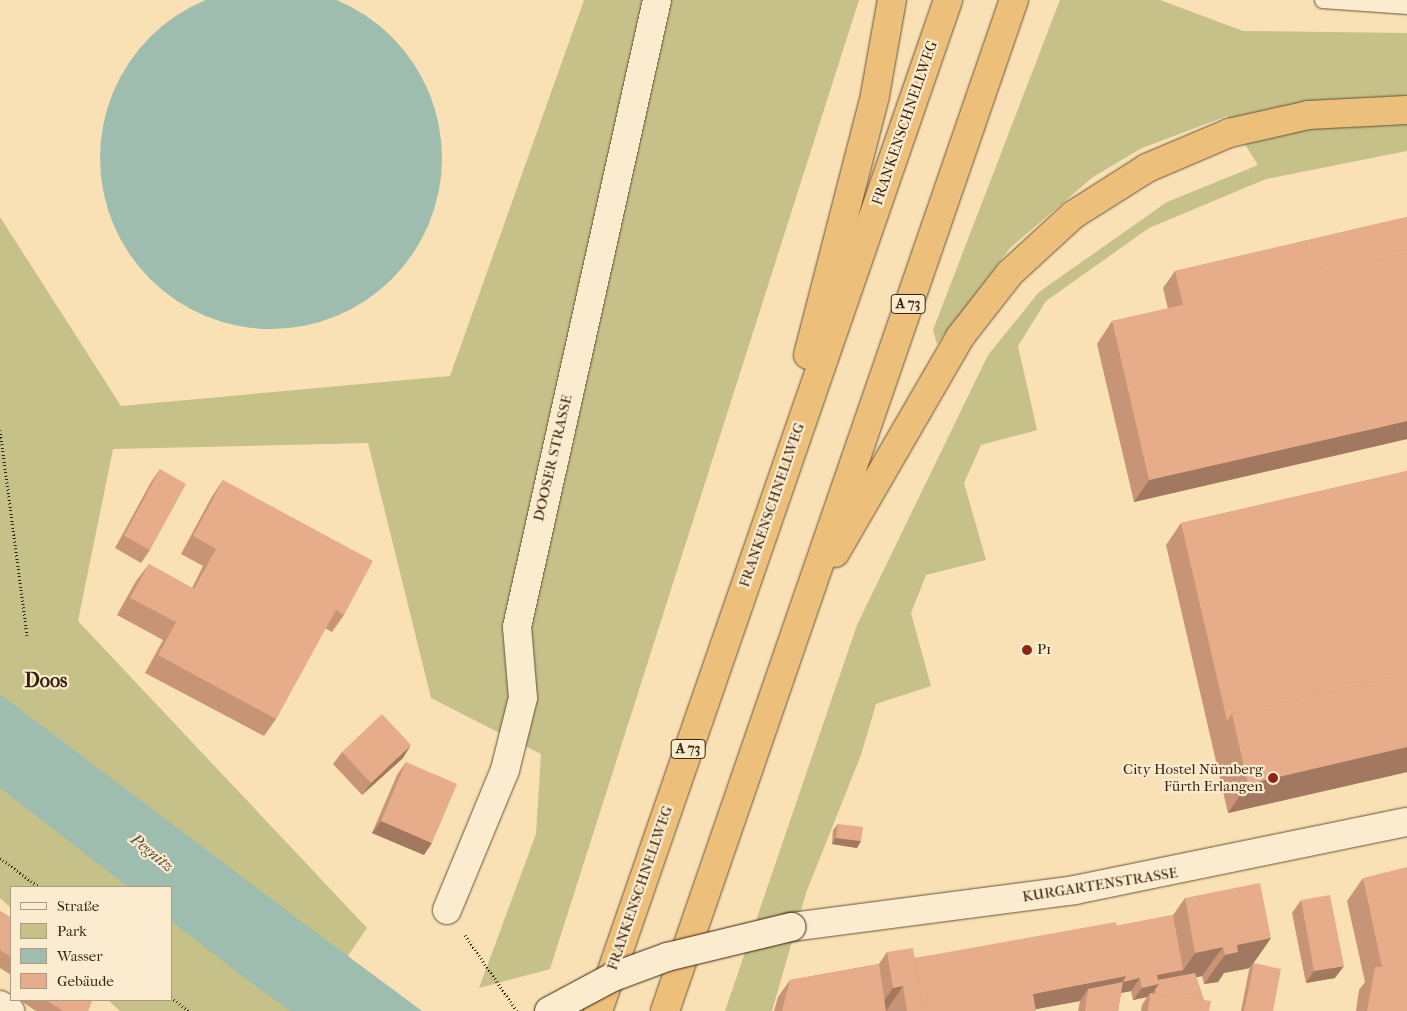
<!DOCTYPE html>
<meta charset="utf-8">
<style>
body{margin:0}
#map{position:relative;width:1407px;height:1011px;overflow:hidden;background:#f9e1b5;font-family:"IM FELL French Canon",serif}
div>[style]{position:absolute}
.green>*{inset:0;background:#c5c188}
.water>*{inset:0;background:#9ebdaf}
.round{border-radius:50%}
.path>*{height:3px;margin-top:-1.5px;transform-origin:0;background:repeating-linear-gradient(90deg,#391f0e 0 1px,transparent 0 3.5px)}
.roads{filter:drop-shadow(0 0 1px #695038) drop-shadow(0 0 1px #695038)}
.service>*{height:15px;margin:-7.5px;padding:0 7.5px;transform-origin:7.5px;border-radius:7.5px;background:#fbeccf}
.minor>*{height:28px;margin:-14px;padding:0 14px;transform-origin:14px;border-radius:14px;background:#fbeccf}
.secondary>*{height:28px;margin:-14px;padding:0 14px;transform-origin:14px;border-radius:14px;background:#fbeccf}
.motorway>*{height:28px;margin:-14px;padding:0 14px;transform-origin:14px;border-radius:14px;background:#ecc07a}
.bridges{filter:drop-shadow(0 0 1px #391f0e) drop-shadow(0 0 1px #391f0e)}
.secondary-bridge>*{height:28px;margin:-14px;padding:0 14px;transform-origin:14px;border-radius:14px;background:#fbeccf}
.wall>*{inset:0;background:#c79476}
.shaded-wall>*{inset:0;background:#a27860}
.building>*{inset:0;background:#e7ac89}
.dots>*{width:14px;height:14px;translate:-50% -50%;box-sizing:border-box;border:2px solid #fbeccf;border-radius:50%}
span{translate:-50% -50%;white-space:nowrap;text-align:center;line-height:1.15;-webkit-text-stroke:4.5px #fbeccf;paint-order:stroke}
.shield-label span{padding:1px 4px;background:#fbeccf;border:1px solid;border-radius:4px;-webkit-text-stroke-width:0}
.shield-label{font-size:14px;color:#391f0e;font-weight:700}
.street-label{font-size:15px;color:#391f0e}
.poi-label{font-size:15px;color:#391f0e}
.left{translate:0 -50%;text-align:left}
.right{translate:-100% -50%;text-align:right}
.water-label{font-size:16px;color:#574e3e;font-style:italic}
.district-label{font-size:20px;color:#391f0e;font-weight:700}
.legend{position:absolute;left:10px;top:886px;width:162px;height:115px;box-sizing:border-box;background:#fbeccf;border:1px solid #ad9a82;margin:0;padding:6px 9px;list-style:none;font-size:15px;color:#391f0e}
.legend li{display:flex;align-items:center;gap:10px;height:25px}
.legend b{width:25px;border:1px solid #ad9a82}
</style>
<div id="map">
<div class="green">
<i style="clip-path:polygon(584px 0,859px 0,550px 969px,479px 988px,536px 834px,541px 754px,431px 698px,368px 443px,113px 449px,78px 621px,367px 928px,310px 1011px,120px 1011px,108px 1000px,171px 1000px,171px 887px,11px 887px,11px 908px,0 898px,0 217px,121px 406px,450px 376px)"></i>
<i style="clip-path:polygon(1060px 0,1160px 0,1243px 31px,1407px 33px,1407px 151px,1266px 179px,1149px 228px,1046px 301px,1018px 346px,1037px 430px,981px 445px,964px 483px,986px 560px,926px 575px,911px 613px,931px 686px,876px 704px,861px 755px,806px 893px,772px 1011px,725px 1011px,857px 625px,988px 355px,1039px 292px,1167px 202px,1258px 165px,1227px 116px,1142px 148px,1093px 177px,1010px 248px,937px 344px,933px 330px)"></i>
</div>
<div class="water">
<i class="round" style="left:100px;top:-13px;width:342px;height:342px"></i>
<i style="clip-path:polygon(0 694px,306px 925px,422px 1011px,290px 1011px,246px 979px,171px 921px,171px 887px,128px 887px,0 788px)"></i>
</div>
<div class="path">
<i style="left:0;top:430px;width:207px;rotate:82.5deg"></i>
<i style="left:0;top:858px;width:49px;rotate:36.6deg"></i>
<i style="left:465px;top:935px;width:92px;rotate:55.6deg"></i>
<i style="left:171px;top:997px;width:22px;rotate:39deg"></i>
</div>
<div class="roads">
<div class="service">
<i style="left:1322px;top:0;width:85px;rotate:4deg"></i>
</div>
<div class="minor">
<i style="left:447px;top:910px;width:152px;rotate:-67.5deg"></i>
<i style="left:505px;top:770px;width:74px;rotate:-76deg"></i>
<i style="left:523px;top:698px;width:71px;rotate:-94.8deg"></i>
<i style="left:517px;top:627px;width:642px;rotate:-77.41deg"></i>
<i style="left:0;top:1005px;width:12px;rotate:31deg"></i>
</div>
<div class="secondary">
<i style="left:791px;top:927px;width:286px;rotate:-7.4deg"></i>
<i style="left:1075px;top:890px;width:339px;rotate:-11.6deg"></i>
</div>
<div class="motorway">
<i style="left:808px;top:355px;width:268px;rotate:-75.5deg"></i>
<i style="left:875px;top:95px;width:97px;rotate:-79.9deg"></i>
<i style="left:835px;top:553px;width:250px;rotate:-59.9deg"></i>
<i style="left:960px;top:337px;width:81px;rotate:-52deg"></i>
<i style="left:1010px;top:273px;width:86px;rotate:-42.6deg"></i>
<i style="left:1073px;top:215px;width:88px;rotate:-32.4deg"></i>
<i style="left:1147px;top:168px;width:89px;rotate:-23.1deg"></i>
<i style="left:1229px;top:133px;width:81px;rotate:-12.8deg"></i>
<i style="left:1308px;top:115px;width:99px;rotate:-2.9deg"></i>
<i style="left:598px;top:1011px;width:1070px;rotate:-70.9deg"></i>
<i style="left:665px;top:1011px;width:1070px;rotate:-70.96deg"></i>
</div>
</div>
<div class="bridges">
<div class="secondary-bridge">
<i style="left:549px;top:1011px;width:72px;rotate:-28deg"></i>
<i style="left:613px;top:977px;width:58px;rotate:-20.3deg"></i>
<i style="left:667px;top:957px;width:128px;rotate:-13.6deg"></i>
</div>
</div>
<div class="wall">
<i style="clip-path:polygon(1407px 217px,1407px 439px,1134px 502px,1097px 344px,1112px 321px,1168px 309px,1163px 288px,1175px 271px)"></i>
<i style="clip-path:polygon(160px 469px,150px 550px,141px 563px,115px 548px,151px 482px)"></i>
<i style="clip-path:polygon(1407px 471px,1407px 772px,1228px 813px,1166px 545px,1181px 523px)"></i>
<i style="clip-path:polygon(223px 480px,344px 615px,332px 632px,325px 628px,276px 719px,264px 736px,145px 673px,163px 640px,117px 615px,136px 581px,149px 564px,192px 588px,203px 566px,181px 554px,211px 498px)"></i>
<i style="clip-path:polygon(342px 752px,403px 758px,362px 795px,333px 764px)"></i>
<i style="clip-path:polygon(406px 762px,424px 855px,372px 833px,397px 775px)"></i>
<i style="clip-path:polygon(838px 824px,861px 841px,857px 848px,832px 844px,833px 830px)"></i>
<i style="clip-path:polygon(1363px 878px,1407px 1011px,1356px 1011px,1359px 990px,1365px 982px,1347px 901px)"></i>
<i style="clip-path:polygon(1185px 898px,1271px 938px,1250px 968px,1224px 973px,1218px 982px,1204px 984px,1202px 976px,1196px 977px,1204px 1000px,1209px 1011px,1141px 1011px,1142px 1005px,1147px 997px,1133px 1000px,1131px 991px,1121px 993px,1118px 1011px,1078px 1011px,1080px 1001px,1036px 1009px,1036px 1011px,774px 1011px,778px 997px,790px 980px,879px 964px,887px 952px,915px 958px,1116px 926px,1173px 915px)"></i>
<i style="clip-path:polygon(1301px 900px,1335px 978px,1306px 983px,1292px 913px)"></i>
<i style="clip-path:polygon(0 911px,11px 918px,11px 975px,0 968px)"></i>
<i style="clip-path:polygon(1254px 963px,1273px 1011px,1241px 1011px,1249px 970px)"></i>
<i style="clip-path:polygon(22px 1000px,92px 1000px,88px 1011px,36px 1011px,21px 1001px)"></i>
</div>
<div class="shaded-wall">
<i style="clip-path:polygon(1407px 421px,1407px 439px,1134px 502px,1149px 480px)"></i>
<i style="clip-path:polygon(411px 745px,403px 758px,362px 795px,371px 783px)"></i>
<i style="clip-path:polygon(1407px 747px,1407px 772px,1228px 813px,1248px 784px)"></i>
<i style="clip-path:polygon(381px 821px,432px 843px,424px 855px,372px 833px)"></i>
<i style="clip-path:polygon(836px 838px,861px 841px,857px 848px,832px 844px)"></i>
<i style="clip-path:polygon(1271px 938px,1250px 968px,1224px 973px,1218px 982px,1204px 984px,1225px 955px,1237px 945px)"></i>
<i style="clip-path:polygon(1223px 947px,1202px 976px,1175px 982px,1195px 953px)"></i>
<i style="clip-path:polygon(1344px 966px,1335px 978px,1306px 983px,1314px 971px)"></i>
<i style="clip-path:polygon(1183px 970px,1175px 982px,1158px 985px,1151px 997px,1150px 993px,1147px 997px,1133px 1000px,1142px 988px,1157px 975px)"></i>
<i style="clip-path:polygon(1126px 976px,1140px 978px,1131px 991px,1087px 999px,1088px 989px,1080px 1001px,1026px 1011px,1033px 994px)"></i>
<i style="clip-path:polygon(903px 986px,886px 1011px,877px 1011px,893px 988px)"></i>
</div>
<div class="building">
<i style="clip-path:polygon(1407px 217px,1407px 253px,1183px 305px,1175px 271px)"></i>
<i style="clip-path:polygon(1407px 253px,1407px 421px,1149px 480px,1112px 321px)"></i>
<i style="clip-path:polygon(160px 469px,186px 484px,150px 550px,124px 536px)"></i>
<i style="clip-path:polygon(1407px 471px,1407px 674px,1232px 714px,1227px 721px,1181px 523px)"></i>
<i style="clip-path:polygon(223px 480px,373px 561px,344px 615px,336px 610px,276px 719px,158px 655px,176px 622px,130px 598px,149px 564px,194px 589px,216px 549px,193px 536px)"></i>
<i style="clip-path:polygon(1407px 674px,1407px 747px,1248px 784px,1232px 714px)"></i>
<i style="clip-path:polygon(382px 714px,411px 745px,371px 783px,342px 752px)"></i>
<i style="clip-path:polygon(406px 762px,457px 784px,432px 843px,381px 821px)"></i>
<i style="clip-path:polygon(838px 824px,863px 827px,861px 841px,836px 838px)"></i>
<i style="clip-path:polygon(1407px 867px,1407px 1011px,1367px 1011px,1375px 967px,1382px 967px,1363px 878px)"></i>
<i style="clip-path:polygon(1260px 883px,1271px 938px,1237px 945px,1238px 952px,1225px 955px,1223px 947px,1195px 953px,1185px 898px)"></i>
<i style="clip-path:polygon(1330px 895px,1344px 966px,1314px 971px,1301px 900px)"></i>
<i style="clip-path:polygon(0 911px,11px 918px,11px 957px,0 950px)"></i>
<i style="clip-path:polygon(1173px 915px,1183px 970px,1157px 975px,1159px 984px,1142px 988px,1140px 978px,1123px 982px,1126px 976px,1116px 926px)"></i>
<i style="clip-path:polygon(1116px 922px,1126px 976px,1033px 994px,1036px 1011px,924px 1011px,915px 958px)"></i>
<i style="clip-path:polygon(913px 948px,924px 1011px,907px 1011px,903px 986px,893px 988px,887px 952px)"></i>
<i style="clip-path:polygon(1254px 963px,1281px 969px,1273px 1011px,1244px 1011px)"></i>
<i style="clip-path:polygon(879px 964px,886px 1011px,782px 1011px,790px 980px)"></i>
<i style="clip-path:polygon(1195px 973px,1204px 1000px,1156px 994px,1155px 990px,1159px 984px,1158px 980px)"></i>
<i style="clip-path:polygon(1123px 982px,1118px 1011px,1085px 1011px,1088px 989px)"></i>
<i style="clip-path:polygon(1150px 993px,1211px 1001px,1209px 1011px,1148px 1011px)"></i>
<i style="clip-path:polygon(46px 1000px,92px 1000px,88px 1011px,63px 1011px)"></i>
</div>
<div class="dots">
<i style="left:1027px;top:650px;background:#8f2418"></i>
<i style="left:1273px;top:778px;background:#8f2418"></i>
</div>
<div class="shield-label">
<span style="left:908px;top:304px">A 73</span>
<span style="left:688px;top:749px">A 73</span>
</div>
<div class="street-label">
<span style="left:905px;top:123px;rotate:-71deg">FRANKENSCHNELLWEG</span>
<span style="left:553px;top:458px;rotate:-77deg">DOOSER STRASSE</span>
<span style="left:772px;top:505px;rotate:-71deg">FRANKENSCHNELLWEG</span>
<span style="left:1100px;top:885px;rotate:-9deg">KURGARTENSTRASSE</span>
<span style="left:640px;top:888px;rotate:-71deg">FRANKENSCHNELLWEG</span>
</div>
<div class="poi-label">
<span class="left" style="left:1037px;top:650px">P1</span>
<span class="right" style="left:1263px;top:778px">City Hostel Nürnberg<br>Fürth Erlangen</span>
</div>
<div class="water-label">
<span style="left:152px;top:853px;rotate:39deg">Pegnitz</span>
</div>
<div class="district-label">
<span style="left:46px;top:680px">Doos</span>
</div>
<ul class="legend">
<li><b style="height:6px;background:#fbeccf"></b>Straße</li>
<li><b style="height:14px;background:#c5c188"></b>Park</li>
<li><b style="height:14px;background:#9ebdaf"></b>Wasser</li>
<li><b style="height:14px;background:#e7ac89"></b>Gebäude</li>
</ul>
</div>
